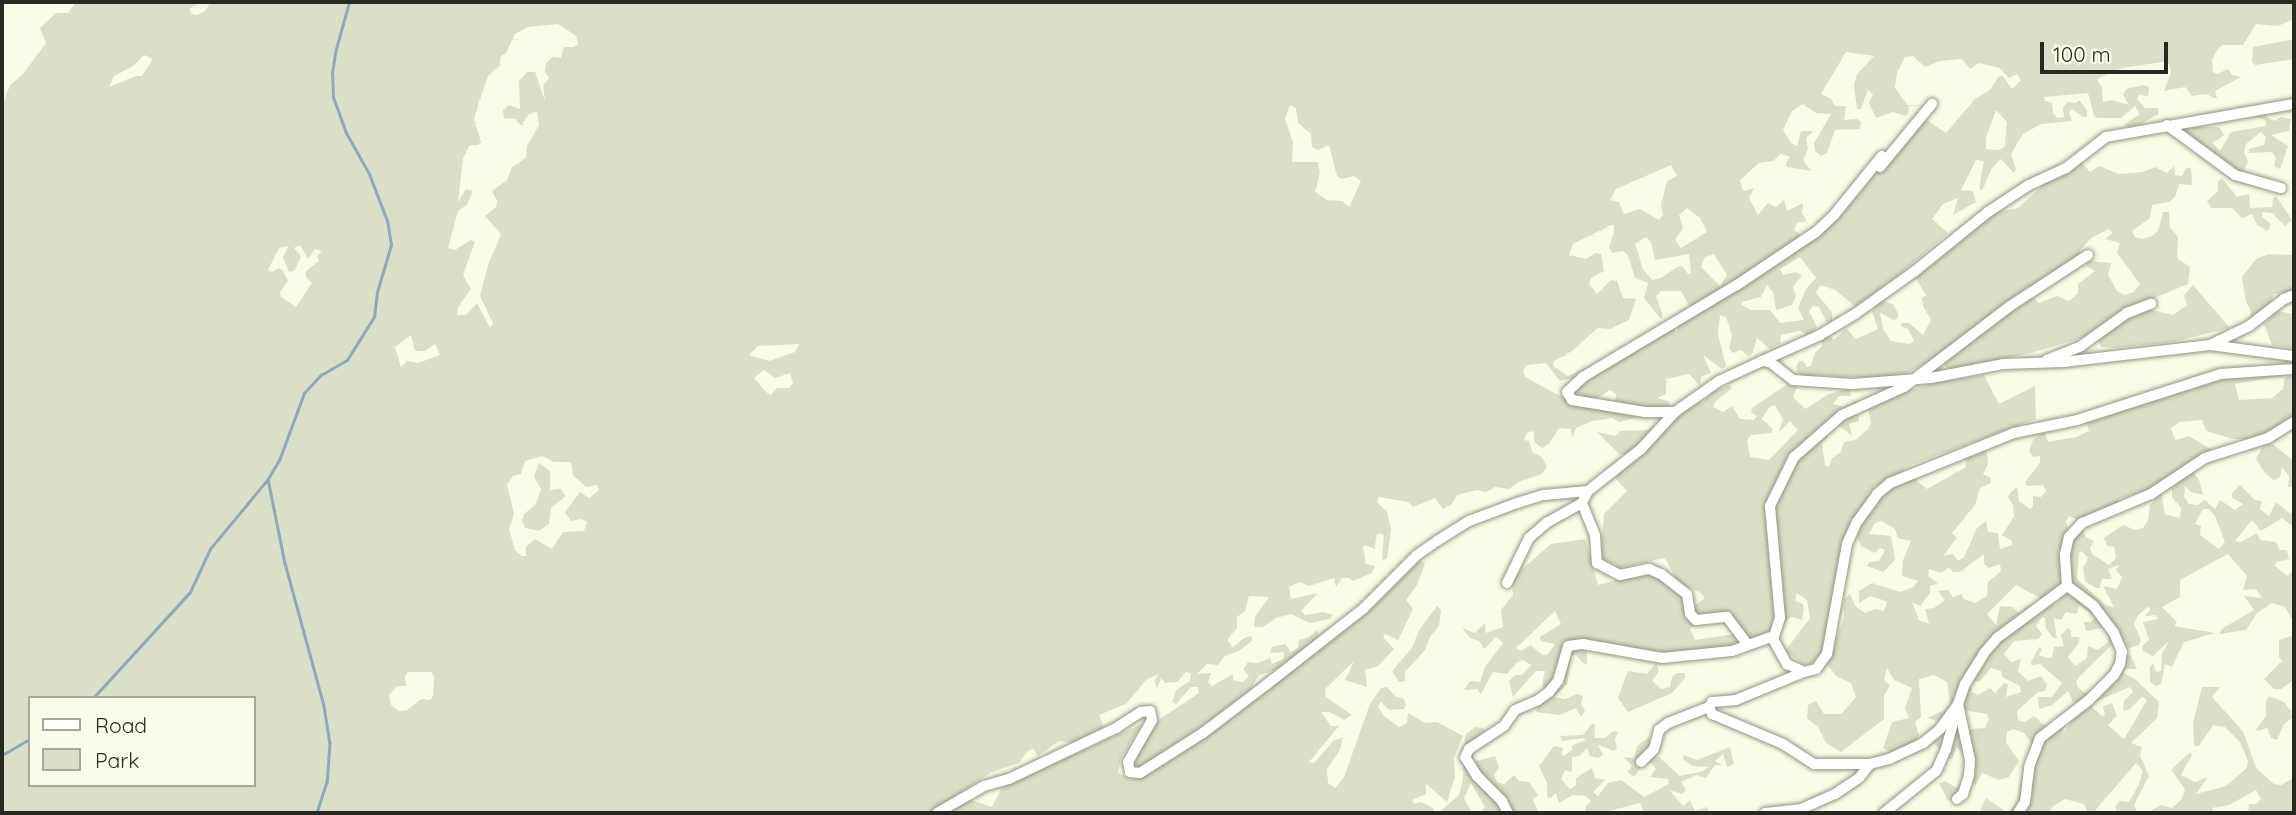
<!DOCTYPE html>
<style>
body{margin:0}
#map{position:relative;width:2296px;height:815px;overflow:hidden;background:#f8fde7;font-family:Quicksand,sans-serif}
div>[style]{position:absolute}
.green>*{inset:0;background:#dae0c7}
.stream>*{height:2.5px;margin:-1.25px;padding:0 1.25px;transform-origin:1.25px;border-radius:1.25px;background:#8ba8bc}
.roads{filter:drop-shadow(0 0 2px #8f947f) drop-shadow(0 0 2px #8f947f)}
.minor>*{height:10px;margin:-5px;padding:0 5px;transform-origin:5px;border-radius:5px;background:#fff}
span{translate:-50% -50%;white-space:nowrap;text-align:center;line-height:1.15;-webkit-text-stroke:5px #f8fde7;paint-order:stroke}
.frame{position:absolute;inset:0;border:4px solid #282a21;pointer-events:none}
.legend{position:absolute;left:28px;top:696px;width:228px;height:91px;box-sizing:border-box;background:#f8fde7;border:2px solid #a5a998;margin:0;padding:9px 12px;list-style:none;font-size:21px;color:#282a21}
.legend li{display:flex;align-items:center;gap:14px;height:35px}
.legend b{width:35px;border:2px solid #a5a998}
.scale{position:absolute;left:2040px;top:42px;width:128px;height:32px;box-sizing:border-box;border:4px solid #282a21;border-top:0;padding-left:9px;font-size:21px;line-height:24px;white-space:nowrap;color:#282a21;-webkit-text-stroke:5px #f8fde7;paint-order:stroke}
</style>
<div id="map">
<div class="green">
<i style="clip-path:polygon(evenodd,76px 2px,200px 2px,190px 8px,191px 14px,197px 15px,205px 11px,211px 2px,2294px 2px,2294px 19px,2278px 26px,2256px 24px,2243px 45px,2222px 45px,2217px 50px,2212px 60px,2213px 72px,2217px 74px,2228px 69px,2232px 75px,2241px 77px,2215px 91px,2217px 99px,2206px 94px,2192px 96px,2185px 87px,2164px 91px,2171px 72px,2169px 64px,2162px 62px,2122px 68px,2097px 79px,2102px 88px,2103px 102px,2112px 100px,2129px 105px,2123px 95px,2126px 89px,2143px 85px,2149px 87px,2148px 96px,2139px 95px,2137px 99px,2145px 108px,2158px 108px,2159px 114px,2132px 128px,2124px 125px,2140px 114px,2135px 106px,2121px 118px,2098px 118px,2094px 116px,2088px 93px,2044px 97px,2045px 101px,2052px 103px,2053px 113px,2057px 118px,2064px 117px,2063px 108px,2067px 102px,2076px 103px,2079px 100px,2087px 110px,2087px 117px,2083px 117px,2072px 109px,2069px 112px,2072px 121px,2041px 124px,2023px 134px,2011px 154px,2016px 169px,2014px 173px,2001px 159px,1992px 168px,1982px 191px,1979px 188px,1984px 161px,1976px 160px,1961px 190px,1973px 191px,1976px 202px,1953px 215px,1958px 198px,1943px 204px,1932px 219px,1948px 233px,1901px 273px,1856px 307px,1835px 290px,1820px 285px,1816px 293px,1832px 312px,1832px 321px,1827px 323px,1819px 307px,1813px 306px,1809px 311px,1817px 327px,1810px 336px,1800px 331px,1781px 335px,1780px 344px,1770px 349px,1757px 338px,1752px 354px,1748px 356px,1741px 350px,1733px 353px,1729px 349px,1732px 335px,1726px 317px,1720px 315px,1718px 334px,1726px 366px,1722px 369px,1703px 355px,1711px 373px,1701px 377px,1700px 386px,1689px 374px,1666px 379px,1666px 394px,1657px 398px,1668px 401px,1671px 407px,1690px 405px,1702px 402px,1714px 391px,1730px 385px,1732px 388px,1716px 401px,1713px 407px,1723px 412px,1732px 406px,1740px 419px,1754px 420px,1757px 416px,1751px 412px,1752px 408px,1789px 383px,1798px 385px,1793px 397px,1805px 409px,1827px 395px,1849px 388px,1851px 396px,1839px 396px,1833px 404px,1844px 407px,1858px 400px,1859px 421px,1849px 424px,1852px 436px,1838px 425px,1826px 431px,1828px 437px,1822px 443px,1825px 465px,1829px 467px,1832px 458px,1840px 453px,1844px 442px,1855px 440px,1868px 429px,1871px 422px,1867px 405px,1932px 383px,1984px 375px,1999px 404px,2035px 386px,2036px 419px,1905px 467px,1902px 473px,1875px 487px,1868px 495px,1881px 497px,1916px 474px,1917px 481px,1927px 489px,1966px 467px,1965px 458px,1981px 449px,1987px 453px,1988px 464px,1983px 474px,1991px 478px,1991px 483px,1980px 488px,1975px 505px,1952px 533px,1957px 538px,1943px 556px,1953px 554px,1958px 561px,1964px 557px,1977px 528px,1986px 521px,1988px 532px,1998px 533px,2000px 549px,2012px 545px,2012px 541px,2002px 535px,2014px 517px,2013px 505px,2008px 497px,2010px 493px,2017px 487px,2019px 501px,2030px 509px,2033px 506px,2033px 496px,2041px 497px,2046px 491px,2043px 485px,2027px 486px,2025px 482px,2040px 463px,2040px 456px,2033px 457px,2029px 451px,2033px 440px,2041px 434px,2045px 433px,2048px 442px,2076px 437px,2089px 431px,2086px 422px,2221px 378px,2281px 372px,2283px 376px,2235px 384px,2239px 400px,2272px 398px,2283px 389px,2285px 377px,2294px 376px,2294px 420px,2274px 431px,2248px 439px,2233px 439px,2206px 431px,2202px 420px,2179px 422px,2171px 428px,2175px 440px,2189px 436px,2212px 450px,2153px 487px,2119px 499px,2117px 504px,2080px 521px,2069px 516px,2066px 522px,2069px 534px,2083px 530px,2086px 537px,2094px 541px,2090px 548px,2092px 554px,2109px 565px,2116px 558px,2114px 547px,2107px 546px,2104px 538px,2123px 525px,2135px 530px,2143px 528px,2148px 520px,2150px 505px,2161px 493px,2165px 514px,2180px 518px,2181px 508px,2172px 497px,2172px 489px,2184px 474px,2192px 470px,2199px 480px,2203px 495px,2191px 492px,2185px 486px,2184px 497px,2189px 504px,2197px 505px,2205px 500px,2215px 509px,2220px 500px,2235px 510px,2243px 504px,2232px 498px,2232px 493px,2240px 485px,2255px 500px,2262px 501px,2260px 509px,2269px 516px,2276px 502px,2291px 514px,2294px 501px,2294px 527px,2282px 518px,2261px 531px,2252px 520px,2235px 541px,2241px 542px,2257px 533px,2260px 540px,2276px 542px,2280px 550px,2287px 550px,2289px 559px,2276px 562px,2275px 566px,2288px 576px,2294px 570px,2294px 623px,2285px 607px,2272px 603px,2257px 613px,2246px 630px,2219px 634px,2223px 628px,2254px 610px,2244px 596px,2262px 598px,2256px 589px,2243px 590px,2247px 576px,2228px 554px,2180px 580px,2180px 597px,2162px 607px,2177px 622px,2174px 626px,2215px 633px,2184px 642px,2172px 667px,2165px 664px,2161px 684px,2156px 686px,2150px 682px,2150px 667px,2153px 663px,2156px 672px,2161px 671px,2162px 653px,2169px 641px,2153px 656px,2143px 651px,2142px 646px,2149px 640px,2143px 622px,2158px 619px,2156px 615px,2145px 616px,2150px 610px,2149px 606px,2138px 615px,2134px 624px,2141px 640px,2139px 645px,2129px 648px,2120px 637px,2080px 676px,2076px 682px,2078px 688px,2087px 694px,2130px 654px,2137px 669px,2126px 669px,2123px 673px,2135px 679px,2159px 702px,2157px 718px,2131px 743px,2142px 747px,2140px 756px,2149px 776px,2134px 805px,2138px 813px,2118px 813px,2115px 807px,2119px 801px,2129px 802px,2139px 784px,2143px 771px,2136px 763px,2093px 813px,2088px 813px,2084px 804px,2065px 799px,2052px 807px,2050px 813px,1979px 813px,1986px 798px,2008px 813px,2018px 801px,2020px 784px,2030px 761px,2032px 744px,2024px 733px,2013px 729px,2007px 732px,2006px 743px,2019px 761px,2009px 777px,1999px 780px,1982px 773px,1975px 786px,1973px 779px,1956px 799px,1948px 801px,1939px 783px,1945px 781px,1957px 788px,1967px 776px,1968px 759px,1957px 747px,1952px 759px,1948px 759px,1932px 741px,1936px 738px,1943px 741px,1954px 731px,1959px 735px,1971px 729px,1985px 728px,1989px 719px,1987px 714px,1964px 710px,1937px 721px,1927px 718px,1945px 710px,1950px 704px,1947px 682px,1934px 675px,1919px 679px,1921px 717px,1915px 722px,1919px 735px,1915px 742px,1891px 753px,1883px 748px,1892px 722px,1909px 718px,1905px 708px,1912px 688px,1894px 680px,1887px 668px,1884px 680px,1890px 685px,1884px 696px,1884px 719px,1841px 752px,1826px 743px,1818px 727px,1807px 718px,1808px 705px,1816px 701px,1824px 714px,1841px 714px,1856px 697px,1851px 683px,1836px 676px,1827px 664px,1844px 618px,1844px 599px,1850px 594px,1855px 606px,1865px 613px,1875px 609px,1884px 611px,1887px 602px,1880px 599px,1870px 596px,1859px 603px,1859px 591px,1872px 583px,1900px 592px,1913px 587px,1918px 581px,1902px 576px,1903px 560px,1911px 541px,1898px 538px,1895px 529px,1881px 521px,1875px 523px,1869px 534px,1891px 536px,1895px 560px,1883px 572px,1867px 566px,1869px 562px,1879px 561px,1885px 550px,1880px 548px,1875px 553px,1861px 546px,1856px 534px,1860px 515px,1823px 652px,1815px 663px,1804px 665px,1785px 651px,1810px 618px,1807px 600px,1797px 593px,1795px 601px,1803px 604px,1804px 609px,1802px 620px,1791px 617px,1783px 624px,1774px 624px,1770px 631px,1747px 640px,1728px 616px,1704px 619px,1690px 629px,1695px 640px,1734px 634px,1741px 645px,1680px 653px,1578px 648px,1587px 651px,1587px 664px,1584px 664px,1575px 654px,1571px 656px,1567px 684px,1554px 697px,1565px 699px,1577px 694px,1583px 696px,1581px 704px,1585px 711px,1581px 717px,1576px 708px,1559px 715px,1536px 712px,1545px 689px,1542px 685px,1545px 671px,1536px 671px,1513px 697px,1509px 681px,1515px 675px,1522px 675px,1531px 665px,1523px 660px,1517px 662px,1507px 674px,1493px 672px,1481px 694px,1477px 689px,1464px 690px,1470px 681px,1480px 682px,1485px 667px,1503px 643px,1496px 637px,1484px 649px,1479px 641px,1470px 638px,1462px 628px,1475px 633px,1485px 623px,1486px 633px,1503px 627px,1501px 610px,1513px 595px,1512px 578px,1551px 544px,1585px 539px,1598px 585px,1643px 573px,1662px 576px,1693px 607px,1705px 598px,1700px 592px,1679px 584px,1665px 558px,1618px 568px,1614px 563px,1600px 561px,1604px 514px,1627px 491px,1615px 478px,1631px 460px,1626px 454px,1620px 455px,1597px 432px,1615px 436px,1620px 431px,1648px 430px,1661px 422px,1660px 417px,1643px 416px,1619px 422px,1612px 418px,1592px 421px,1576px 428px,1572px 438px,1571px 429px,1559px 428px,1549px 444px,1542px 448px,1534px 442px,1534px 431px,1527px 433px,1524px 440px,1529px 441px,1532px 452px,1542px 457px,1547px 467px,1542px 474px,1518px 482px,1509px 489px,1495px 487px,1486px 492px,1477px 490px,1457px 495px,1452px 504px,1443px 509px,1435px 498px,1413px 507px,1408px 502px,1379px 497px,1377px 502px,1387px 512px,1391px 529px,1387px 559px,1382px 560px,1384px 535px,1379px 533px,1376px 536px,1375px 549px,1365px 545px,1363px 547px,1366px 564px,1375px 566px,1372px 573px,1353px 581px,1349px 578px,1342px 578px,1336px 587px,1334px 578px,1309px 586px,1300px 582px,1289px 587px,1291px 599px,1318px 593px,1301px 611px,1305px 615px,1323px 612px,1333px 615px,1330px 619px,1310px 623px,1291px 614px,1276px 618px,1263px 627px,1254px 627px,1255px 617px,1269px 597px,1249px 596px,1245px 611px,1237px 617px,1237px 628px,1227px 640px,1233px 647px,1244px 638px,1251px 636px,1253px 640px,1239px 651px,1225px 656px,1218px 665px,1207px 664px,1197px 674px,1211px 673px,1208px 682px,1212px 686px,1233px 674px,1233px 680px,1243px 682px,1249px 676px,1243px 669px,1248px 662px,1258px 663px,1270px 658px,1272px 664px,1283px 659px,1284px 652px,1270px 653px,1272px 647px,1285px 644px,1291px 652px,1298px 648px,1299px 640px,1309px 637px,1316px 630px,1319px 634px,1313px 646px,1278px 669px,1259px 675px,1246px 696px,1140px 768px,1134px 766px,1135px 757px,1157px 721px,1199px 693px,1198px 687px,1191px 687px,1176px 704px,1172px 702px,1176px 690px,1190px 681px,1191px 673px,1186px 672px,1177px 682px,1165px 683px,1161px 678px,1157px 689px,1154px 681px,1159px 674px,1146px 680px,1126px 704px,1099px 715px,1104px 727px,1073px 743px,1059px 741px,1038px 756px,1033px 749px,1029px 750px,1019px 763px,992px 772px,930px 813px,2px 813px,2px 106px,10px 85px,23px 74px,46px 43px,40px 28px,56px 13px,68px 13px,76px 2px,558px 24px,576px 36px,578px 44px,573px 47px,564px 47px,561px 58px,553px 57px,546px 63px,545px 72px,549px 78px,543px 85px,545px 101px,535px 72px,527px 72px,519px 81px,520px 109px,509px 105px,503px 110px,504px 118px,515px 119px,521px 125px,529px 114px,537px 111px,539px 125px,527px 146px,526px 158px,512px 167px,507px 180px,492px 191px,497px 201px,496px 207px,485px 216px,501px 234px,488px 265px,480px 296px,493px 323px,490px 328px,477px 303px,466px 315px,457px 315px,458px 307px,471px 289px,463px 275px,475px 242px,471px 240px,455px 250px,448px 248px,458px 211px,467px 205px,473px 191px,466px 189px,458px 202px,463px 158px,470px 145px,478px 145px,481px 142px,474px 119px,480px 99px,488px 76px,499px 66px,501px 56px,506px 53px,515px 34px,528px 27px,558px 24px,76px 2px,1846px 52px,1874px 56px,1857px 74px,1854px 85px,1857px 109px,1861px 109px,1868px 90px,1873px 95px,1869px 103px,1876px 118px,1893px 112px,1905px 116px,1908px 114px,1909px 107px,1895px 88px,1897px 73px,1905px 57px,1913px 56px,1925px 67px,1940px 61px,1962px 59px,1970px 69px,1979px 63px,1999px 68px,2009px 78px,2017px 74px,2021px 80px,2012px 89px,2003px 76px,1999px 76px,1990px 90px,1975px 99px,1946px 133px,1922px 117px,1858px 195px,1816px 237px,1803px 237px,1794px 230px,1797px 223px,1807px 221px,1802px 213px,1803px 203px,1787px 211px,1784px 200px,1776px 207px,1768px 203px,1758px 215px,1749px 198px,1754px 188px,1743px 191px,1740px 180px,1759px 163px,1773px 161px,1781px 154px,1790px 157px,1786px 163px,1787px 167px,1811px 171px,1803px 160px,1808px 149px,1806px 138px,1813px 131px,1801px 131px,1797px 146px,1791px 143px,1783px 130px,1792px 111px,1803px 104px,1816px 113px,1831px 114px,1814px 143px,1815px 151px,1821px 156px,1827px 153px,1835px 130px,1860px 129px,1861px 122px,1857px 119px,1844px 120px,1846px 106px,1835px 106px,1831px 99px,1821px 94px,1846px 52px,76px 2px,144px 55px,153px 59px,142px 76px,136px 76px,109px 87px,114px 76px,133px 66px,144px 55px,76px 2px,1290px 105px,1296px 108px,1298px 123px,1311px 134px,1312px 147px,1318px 150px,1329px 145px,1337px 176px,1342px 179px,1354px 176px,1361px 181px,1349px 207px,1342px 201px,1327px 200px,1315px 192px,1320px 173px,1318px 162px,1292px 162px,1293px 142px,1285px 119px,1290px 105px,76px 2px,1996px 110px,2007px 122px,2005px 146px,1999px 150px,1986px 149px,1986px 138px,1996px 110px,76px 2px,1671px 165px,1677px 176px,1667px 181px,1661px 205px,1663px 215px,1659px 220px,1640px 209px,1624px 214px,1619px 202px,1610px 200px,1616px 189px,1671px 165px,76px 2px,1687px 208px,1700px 218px,1707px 232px,1681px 248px,1675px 240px,1683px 228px,1679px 215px,1687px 208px,76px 2px,1611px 225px,1614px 225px,1614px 231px,1609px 248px,1613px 253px,1623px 251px,1628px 255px,1635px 278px,1648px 283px,1644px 298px,1659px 317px,1662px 319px,1663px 316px,1656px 296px,1661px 291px,1681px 291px,1691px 309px,1678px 321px,1677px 332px,1673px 328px,1582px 381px,1572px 391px,1593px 401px,1610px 390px,1616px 394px,1615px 404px,1566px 399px,1525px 377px,1523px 370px,1528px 365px,1546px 363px,1560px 381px,1578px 377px,1593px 365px,1568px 376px,1553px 366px,1554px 361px,1572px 351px,1598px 328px,1610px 329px,1629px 320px,1636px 299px,1623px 298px,1617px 281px,1611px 280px,1597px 294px,1589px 284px,1591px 278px,1604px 271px,1601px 254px,1595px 253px,1586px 259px,1569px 255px,1573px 244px,1611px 225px,76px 2px,1646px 237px,1651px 242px,1655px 260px,1689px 254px,1691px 273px,1688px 274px,1682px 266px,1677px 267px,1661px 278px,1652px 280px,1643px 269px,1635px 243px,1646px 237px,76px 2px,300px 245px,308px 259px,315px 249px,322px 251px,317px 256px,319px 261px,306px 271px,306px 277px,312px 283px,296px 307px,281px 297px,280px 292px,288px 281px,283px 271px,279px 268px,272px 272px,268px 270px,279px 248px,288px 246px,283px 258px,289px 272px,294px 271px,301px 257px,294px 248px,300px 245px,76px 2px,1714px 254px,1727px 275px,1720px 286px,1701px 267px,1705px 257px,1714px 254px,76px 2px,1800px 257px,1816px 278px,1806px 289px,1798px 308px,1804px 320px,1780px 323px,1770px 310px,1751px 310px,1742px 305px,1742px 302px,1761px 297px,1767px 285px,1773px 292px,1776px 310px,1792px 305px,1796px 296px,1793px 287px,1802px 275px,1796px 272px,1783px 275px,1780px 269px,1800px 257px,76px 2px,411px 335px,415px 351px,425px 351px,435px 344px,440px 355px,418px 363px,407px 361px,401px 367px,395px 347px,411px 335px,76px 2px,799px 344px,795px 352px,769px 361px,749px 355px,758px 346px,799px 344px,76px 2px,764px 370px,775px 378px,790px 373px,793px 383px,789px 388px,777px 388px,771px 395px,768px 394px,754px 378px,764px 370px,76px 2px,1775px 405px,1783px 419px,1779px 432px,1790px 421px,1798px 430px,1769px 460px,1750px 457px,1747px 440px,1751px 435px,1771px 433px,1773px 429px,1762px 419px,1770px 406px,1775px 405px,76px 2px,542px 456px,554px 462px,571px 462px,573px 475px,586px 487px,597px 485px,599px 490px,589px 498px,580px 492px,565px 512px,571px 521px,581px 519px,587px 522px,584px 531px,563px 532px,552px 549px,535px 539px,526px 547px,526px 556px,522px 556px,515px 550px,509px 529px,514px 514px,507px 485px,513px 476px,521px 474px,525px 461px,542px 456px,76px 2px,2203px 509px,2209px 509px,2215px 516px,2225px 542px,2219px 549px,2200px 535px,2201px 526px,2195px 524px,2203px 509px,76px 2px,2082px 551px,2088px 558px,2083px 568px,2085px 581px,2096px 588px,2100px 588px,2102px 579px,2112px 579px,2108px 569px,2119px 565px,2116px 570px,2122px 577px,2118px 587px,2116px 589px,2103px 586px,2114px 607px,2105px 605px,2077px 579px,2079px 553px,2082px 551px,76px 2px,1984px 554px,1984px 564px,1989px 568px,2000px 564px,2001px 571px,1988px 582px,1987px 596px,1975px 603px,1964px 599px,1961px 594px,1953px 597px,1948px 590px,1938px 591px,1945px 600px,1934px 608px,1925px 609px,1929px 624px,1919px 620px,1912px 602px,1920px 606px,1930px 593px,1930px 586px,1938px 583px,1928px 576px,1929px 569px,1941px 573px,1949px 567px,1953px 572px,1960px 572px,1984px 554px,76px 2px,2063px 577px,2060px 600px,2056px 604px,2030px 610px,2028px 605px,2020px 614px,2013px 607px,2000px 606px,1996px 625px,1987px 614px,2016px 585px,2042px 599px,2061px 588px,2063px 577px,76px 2px,2079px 605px,2095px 617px,2091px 622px,2084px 622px,2086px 631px,2103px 628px,2109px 636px,2108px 642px,2098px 650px,2088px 646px,2087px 658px,2075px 666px,2068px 657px,2078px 644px,2080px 637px,2071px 637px,2071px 630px,2068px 628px,2061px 635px,2064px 646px,2054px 647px,2052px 657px,2048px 658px,2039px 655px,2042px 649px,2039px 647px,2031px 662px,2031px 665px,2040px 664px,2062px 683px,2052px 697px,2038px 697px,2039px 709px,2052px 705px,2068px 691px,2073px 702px,2086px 701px,2064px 733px,2060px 725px,2045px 726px,2034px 716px,2025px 722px,2018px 720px,2017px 711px,2038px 692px,2045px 691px,2047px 685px,2041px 676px,2028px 681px,2018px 672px,2021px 659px,2011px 662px,2004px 654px,2014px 641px,2038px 639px,2042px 634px,2036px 626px,2042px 617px,2045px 618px,2046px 628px,2052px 637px,2057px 639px,2054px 618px,2061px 620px,2066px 612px,2077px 614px,2079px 605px,76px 2px,1555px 611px,1561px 624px,1540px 637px,1541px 641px,1555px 644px,1548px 654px,1543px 655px,1530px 645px,1522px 651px,1516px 648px,1555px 611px,76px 2px,1991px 668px,2001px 671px,2002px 677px,2020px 686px,2021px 692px,2006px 697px,2008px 684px,2004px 683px,1995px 693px,1990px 688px,1978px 695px,1972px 692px,1970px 682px,1980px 681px,1991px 668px,76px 2px,408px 672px,431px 672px,434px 677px,433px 696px,430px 700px,421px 699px,407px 710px,399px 711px,391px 705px,389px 695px,397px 686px,406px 686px,405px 676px,408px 672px,76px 2px,2130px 687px,2133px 692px,2124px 701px,2123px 711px,2130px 709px,2142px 697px,2147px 700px,2124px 739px,2108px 725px,2117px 716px,2112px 703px,2103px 706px,2105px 715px,2102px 716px,2092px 707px,2095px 702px,2130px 687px,76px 2px,30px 698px,254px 698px,254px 785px,30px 785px,30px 698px)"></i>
<i style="clip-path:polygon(2294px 39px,2294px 59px,2255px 65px,2252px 62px,2253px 47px)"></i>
<i style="clip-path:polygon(2265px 111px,2268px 118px,2275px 121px,2281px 117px,2291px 119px,2289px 131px,2271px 135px,2288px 146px,2280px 169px,2274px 166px,2276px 158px,2272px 152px,2249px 153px,2249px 149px,2264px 145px,2266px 137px,2261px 132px,2246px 144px,2244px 152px,2248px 162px,2243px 172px,2239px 173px,2179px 131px,2184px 127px,2219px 127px,2224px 135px,2213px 143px,2220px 151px,2231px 132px,2266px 126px,2265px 120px,2254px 116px)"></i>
<i style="clip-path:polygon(2081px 162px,2090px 172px,2099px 166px,2119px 174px,2143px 172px,2155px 167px,2167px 173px,2174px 166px,2175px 175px,2182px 176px,2186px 168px,2191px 168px,2192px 185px,2179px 184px,2175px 197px,2169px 202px,2152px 205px,2150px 218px,2132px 231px,2135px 237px,2142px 239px,2152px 236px,2158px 231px,2163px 212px,2169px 212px,2170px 227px,2178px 237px,2177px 258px,2190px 267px,2188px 284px,2135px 306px,2173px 315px,2187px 305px,2184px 295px,2193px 285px,2230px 328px,2172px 342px,2116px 348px,2101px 347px,2097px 335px,2099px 327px,2088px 336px,2031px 353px,1950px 370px,1945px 366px,1943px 363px,2017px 305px,2033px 297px,2039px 303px,2057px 296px,2069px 301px,2078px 293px,2078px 284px,2095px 271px,2086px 266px,2088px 261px,2111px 263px,2108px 275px,2117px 291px,2124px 295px,2134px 292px,2140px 284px,2117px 253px,2120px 243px,2105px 239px,2113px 233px,2109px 229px,2091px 238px,2080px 251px,2079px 259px,1927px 363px,1905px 374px,1871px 378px,1815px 375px,1806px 378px,1798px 373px,1796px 367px,1799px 361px,1803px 361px,1807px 367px,1811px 366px,1815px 353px,1822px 346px,1822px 340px,1829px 335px,1834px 340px,1846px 328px,1856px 339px,1878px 329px,1872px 311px,1881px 301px,1893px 304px,1898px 313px,1898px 318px,1894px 320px,1880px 313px,1883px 329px,1891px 341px,1910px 344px,1914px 341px,1908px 329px,1901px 326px,1902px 323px,1909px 323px,1923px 335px,1931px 320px,1923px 306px,1922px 298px,1926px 295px,1915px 277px,1996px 212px,2018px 208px,2044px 184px)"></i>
<i style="clip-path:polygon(2222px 178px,2237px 197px,2249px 194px,2250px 208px,2272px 207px,2273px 198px,2276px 196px,2292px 220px,2285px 226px,2272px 213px,2262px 212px,2262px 217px,2271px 224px,2268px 231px,2257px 225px,2252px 214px,2242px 218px,2232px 208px,2211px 208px,2207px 201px,2218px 191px,2218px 181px)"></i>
<i style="clip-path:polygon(2269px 254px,2294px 255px,2294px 291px,2274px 294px,2270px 304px,2250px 321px,2251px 311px,2246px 302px,2242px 277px,2256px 259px)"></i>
<i style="clip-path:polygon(2277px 311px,2294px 314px,2294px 349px,2272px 345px,2264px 324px)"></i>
<i style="clip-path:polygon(2273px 444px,2294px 461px,2292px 487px,2288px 487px,2289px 476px,2282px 467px,2280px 477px,2274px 480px,2265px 473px,2256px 459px,2263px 446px)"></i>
<i style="clip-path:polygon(539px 463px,550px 471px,550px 490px,561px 489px,566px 496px,551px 508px,549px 524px,539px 531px,525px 528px,522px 520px,524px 514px,536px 504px,541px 489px,534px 477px)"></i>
<i style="clip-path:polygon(1420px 560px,1425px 564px,1417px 585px,1406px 600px,1413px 609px,1398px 640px,1385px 634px,1383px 637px,1394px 649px,1378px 666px,1365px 670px,1367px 687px,1345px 680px,1354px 661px,1325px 689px,1326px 697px,1352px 715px,1344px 720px,1330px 712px,1321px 712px,1331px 726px,1339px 726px,1309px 762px,1314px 763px,1333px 741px,1343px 737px,1340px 750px,1327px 769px,1328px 783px,1335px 788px,1344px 777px,1370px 704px,1381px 688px,1387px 687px,1395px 696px,1404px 699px,1406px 705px,1404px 709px,1389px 710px,1381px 702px,1378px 707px,1384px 716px,1399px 727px,1407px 723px,1408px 713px,1425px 723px,1437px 722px,1463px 736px,1454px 758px,1455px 777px,1447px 802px,1426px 784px,1426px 794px,1412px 800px,1414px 804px,1421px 802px,1428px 805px,1433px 808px,1434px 813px,942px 813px,956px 803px,960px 806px,968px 799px,992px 807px,1001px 789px,1010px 783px,1142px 724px,1121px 758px,1118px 773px,1132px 779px,1144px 776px)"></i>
<i style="clip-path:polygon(1437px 606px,1441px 610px,1439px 626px,1430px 637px,1425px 650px,1405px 672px,1405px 681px,1399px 682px,1392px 671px,1412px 648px,1419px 630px)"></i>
<i style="clip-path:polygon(2294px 635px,2294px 680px,2281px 689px,2274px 689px,2264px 679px,2282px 661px,2279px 657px,2279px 640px)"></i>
<i style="clip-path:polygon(1656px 663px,1659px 671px,1652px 681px,1661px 689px,1670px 687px,1672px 677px,1677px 673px,1685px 673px,1685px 678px,1672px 693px,1628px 712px,1618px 698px,1628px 671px,1647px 674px)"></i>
<i style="clip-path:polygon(2202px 687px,2220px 687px,2212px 697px,2243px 731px,2256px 768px,2274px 784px,2281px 785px,2294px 778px,2294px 813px,2248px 813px,2249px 804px,2256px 804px,2261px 799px,2256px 790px,2229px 805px,2212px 808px,2214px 813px,2147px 813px,2161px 805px,2172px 808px,2182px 799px,2185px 789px,2171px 770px,2190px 752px,2192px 755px,2181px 775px,2195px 782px,2208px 777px,2196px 794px,2226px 786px,2247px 768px,2248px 761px,2240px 742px,2225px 727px,2213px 725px,2199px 746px,2194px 746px,2193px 723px)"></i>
<i style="clip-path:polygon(2269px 696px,2284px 702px,2291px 711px,2292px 718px,2284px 724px,2277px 740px,2271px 738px,2267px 728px,2258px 731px,2256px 729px,2266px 716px,2266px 702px)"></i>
<i style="clip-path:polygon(1592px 724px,1595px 725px,1594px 738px,1605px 738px,1613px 731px,1618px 732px,1615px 739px,1617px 748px,1614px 751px,1598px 745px,1603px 755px,1598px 758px,1590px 756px,1587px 748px,1580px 756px,1572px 757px,1572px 769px,1571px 772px,1565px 770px,1561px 779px,1570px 789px,1576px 785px,1576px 778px,1592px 768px,1595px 778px,1605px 780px,1593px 792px,1598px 796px,1608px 783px,1621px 780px,1644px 797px,1669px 784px,1668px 779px,1650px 777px,1656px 769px,1650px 762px,1645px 762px,1634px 777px,1627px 772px,1632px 766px,1623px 757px,1634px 758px,1637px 746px,1649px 737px,1652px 756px,1659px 757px,1680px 776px,1703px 771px,1708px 767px,1692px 766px,1683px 759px,1684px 755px,1697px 760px,1730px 747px,1734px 764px,1727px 767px,1723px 754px,1715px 761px,1722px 765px,1715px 765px,1706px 778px,1696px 775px,1681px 782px,1686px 790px,1682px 794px,1669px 790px,1683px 806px,1690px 800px,1695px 811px,1707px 807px,1709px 813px,1626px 813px,1644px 813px,1640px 803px,1602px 813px,1586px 813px,1585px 807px,1591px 801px,1586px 796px,1573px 795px,1559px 803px,1556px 793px,1551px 798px,1547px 797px,1547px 783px,1539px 766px,1554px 746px,1563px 748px,1561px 754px,1564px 756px,1572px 750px,1572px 745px,1586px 740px,1583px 738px,1562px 741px,1560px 736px,1583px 735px)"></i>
<i style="clip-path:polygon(1475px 727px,1483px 728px,1485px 732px,1473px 752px,1473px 762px,1495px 756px,1499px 768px,1494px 775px,1497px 782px,1504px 784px,1514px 775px,1519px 781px,1529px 782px,1538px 795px,1533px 800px,1539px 813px,1480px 813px,1485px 807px,1471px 783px,1464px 798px,1472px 813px,1438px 813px,1459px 795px,1463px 779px,1465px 735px)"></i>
</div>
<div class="stream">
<i style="left:268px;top:479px;width:86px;rotate:78.6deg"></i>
<i style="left:285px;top:563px;width:148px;rotate:74.7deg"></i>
<i style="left:324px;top:706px;width:37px;rotate:81deg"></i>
<i style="left:330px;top:743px;width:39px;rotate:94deg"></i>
<i style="left:327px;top:782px;width:33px;rotate:108deg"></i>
<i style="left:93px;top:698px;width:144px;rotate:-47.5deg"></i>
<i style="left:190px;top:592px;width:47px;rotate:-65.1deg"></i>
<i style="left:210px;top:549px;width:91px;rotate:-50.4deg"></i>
<i style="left:268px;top:479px;width:24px;rotate:-60deg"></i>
<i style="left:280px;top:458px;width:69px;rotate:-69.7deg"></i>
<i style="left:304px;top:393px;width:25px;rotate:-47deg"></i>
<i style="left:321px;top:375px;width:30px;rotate:-30deg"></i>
<i style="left:347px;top:360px;width:51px;rotate:-57.9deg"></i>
<i style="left:374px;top:317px;width:25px;rotate:-83deg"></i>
<i style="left:377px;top:292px;width:49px;rotate:-73.4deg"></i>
<i style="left:391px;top:245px;width:24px;rotate:-99deg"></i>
<i style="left:387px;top:221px;width:50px;rotate:-111deg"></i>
<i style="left:369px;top:174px;width:47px;rotate:-119.3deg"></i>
<i style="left:346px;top:133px;width:38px;rotate:-110deg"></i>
<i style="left:333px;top:97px;width:24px;rotate:-92deg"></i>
<i style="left:332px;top:73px;width:24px;rotate:-81deg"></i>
<i style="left:336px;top:49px;width:49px;rotate:-74.5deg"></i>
<i style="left:2px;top:755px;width:32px;rotate:-30deg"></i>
</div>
<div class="roads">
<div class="minor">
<i style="left:2167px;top:125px;width:84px;rotate:36.3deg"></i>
<i style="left:2235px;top:175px;width:48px;rotate:15.8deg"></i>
<i style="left:1880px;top:167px;width:82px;rotate:-50.5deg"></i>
<i style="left:2088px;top:255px;width:93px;rotate:146.8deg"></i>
<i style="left:2010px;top:306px;width:133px;rotate:142.6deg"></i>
<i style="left:1904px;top:387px;width:68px;rotate:155.7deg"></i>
<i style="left:1842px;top:415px;width:64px;rotate:138.8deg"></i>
<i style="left:1794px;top:457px;width:55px;rotate:116.1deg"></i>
<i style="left:1770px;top:506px;width:112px;rotate:84.9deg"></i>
<i style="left:1780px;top:618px;width:22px;rotate:108deg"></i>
<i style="left:1773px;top:639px;width:29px;rotate:61deg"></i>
<i style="left:1787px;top:664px;width:19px;rotate:25deg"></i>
<i style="left:1804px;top:672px;width:12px;rotate:-14deg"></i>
<i style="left:1816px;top:669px;width:19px;rotate:-54deg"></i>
<i style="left:1827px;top:654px;width:112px;rotate:-79.7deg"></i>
<i style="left:1847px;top:544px;width:24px;rotate:-66deg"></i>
<i style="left:1857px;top:522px;width:34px;rotate:-54deg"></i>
<i style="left:1877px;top:494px;width:17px;rotate:-40deg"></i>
<i style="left:1890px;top:483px;width:134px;rotate:-22deg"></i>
<i style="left:2014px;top:433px;width:64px;rotate:-11.7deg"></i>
<i style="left:2077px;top:420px;width:150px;rotate:-17.8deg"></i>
<i style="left:2220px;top:374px;width:74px;rotate:-3.9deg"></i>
<i style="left:2210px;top:345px;width:43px;rotate:-26deg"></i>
<i style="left:2249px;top:326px;width:44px;rotate:-37.6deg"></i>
<i style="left:2284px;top:299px;width:11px;rotate:-22deg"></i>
<i style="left:2047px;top:360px;width:37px;rotate:-22deg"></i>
<i style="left:2081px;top:346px;width:57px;rotate:-35.7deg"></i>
<i style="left:2127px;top:313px;width:26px;rotate:-21deg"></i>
<i style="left:1762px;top:361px;width:64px;rotate:-24.1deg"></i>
<i style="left:1820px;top:335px;width:41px;rotate:-31deg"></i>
<i style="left:1855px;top:314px;width:74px;rotate:-35.6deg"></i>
<i style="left:1915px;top:271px;width:94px;rotate:-38.9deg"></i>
<i style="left:1988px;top:212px;width:49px;rotate:-33.4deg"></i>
<i style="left:2029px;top:185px;width:41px;rotate:-24.7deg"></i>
<i style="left:2066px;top:168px;width:51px;rotate:-37.8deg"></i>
<i style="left:2106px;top:137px;width:191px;rotate:-10deg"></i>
<i style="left:1675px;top:412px;width:30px;rotate:180deg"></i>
<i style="left:1645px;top:412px;width:74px;rotate:-170.7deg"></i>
<i style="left:1572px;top:400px;width:9px;rotate:-122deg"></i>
<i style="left:1567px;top:392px;width:22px;rotate:-43deg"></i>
<i style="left:1583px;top:377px;width:179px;rotate:-30.9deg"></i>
<i style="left:1737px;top:285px;width:95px;rotate:-33.9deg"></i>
<i style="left:1816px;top:232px;width:25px;rotate:-43deg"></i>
<i style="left:1834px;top:215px;width:76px;rotate:-50.9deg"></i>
<i style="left:1588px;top:491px;width:13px;rotate:117deg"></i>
<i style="left:1582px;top:503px;width:35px;rotate:68deg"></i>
<i style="left:1595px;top:536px;width:27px;rotate:86deg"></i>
<i style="left:1597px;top:563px;width:26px;rotate:28deg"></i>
<i style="left:1620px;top:575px;width:30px;rotate:-12deg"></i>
<i style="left:1649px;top:569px;width:13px;rotate:23deg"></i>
<i style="left:1661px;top:574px;width:33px;rotate:38deg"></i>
<i style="left:1687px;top:594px;width:20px;rotate:81deg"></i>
<i style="left:1690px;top:614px;width:8px;rotate:45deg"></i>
<i style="left:1696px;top:620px;width:31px;rotate:-6deg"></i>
<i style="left:1727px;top:617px;width:35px;rotate:53deg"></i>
<i style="left:1507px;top:583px;width:50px;rotate:-63.9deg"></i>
<i style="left:1529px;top:538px;width:23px;rotate:-41deg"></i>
<i style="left:1546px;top:523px;width:41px;rotate:-29.1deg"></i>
<i style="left:1804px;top:672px;width:74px;rotate:157.6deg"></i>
<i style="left:1736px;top:700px;width:24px;rotate:175deg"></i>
<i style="left:1712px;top:702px;width:6px;rotate:121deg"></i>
<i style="left:1709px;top:707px;width:8px;rotate:67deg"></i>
<i style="left:1712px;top:714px;width:77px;rotate:22.9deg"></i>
<i style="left:1783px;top:744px;width:37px;rotate:33deg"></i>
<i style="left:1814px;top:764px;width:56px"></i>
<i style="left:1870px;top:764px;width:20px;rotate:-15deg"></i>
<i style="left:1889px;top:759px;width:38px;rotate:-25deg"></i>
<i style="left:1923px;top:743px;width:22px;rotate:-39deg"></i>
<i style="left:1940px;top:729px;width:31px;rotate:-54deg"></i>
<i style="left:1958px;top:704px;width:47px;rotate:104.9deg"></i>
<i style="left:1946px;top:749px;width:24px;rotate:114deg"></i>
<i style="left:1936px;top:771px;width:67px;rotate:141.1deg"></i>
<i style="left:1641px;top:762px;width:18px;rotate:-45deg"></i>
<i style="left:1654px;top:749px;width:20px;rotate:-75deg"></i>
<i style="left:1659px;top:730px;width:11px;rotate:-38deg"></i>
<i style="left:1668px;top:723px;width:44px;rotate:-21.3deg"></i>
<i style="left:1957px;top:799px;width:8px;rotate:-40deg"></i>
<i style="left:1963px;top:794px;width:20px;rotate:-72deg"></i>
<i style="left:1969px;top:775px;width:15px;rotate:-86deg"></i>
<i style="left:1970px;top:760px;width:57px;rotate:-102.1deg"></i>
<i style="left:1958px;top:704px;width:21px;rotate:-71deg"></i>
<i style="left:1965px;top:684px;width:36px;rotate:-58deg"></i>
<i style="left:1984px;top:653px;width:20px;rotate:-49deg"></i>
<i style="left:1997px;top:638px;width:87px;rotate:-36.6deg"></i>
<i style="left:937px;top:813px;width:54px;rotate:-29.9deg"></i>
<i style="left:984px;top:786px;width:26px;rotate:-16deg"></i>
<i style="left:1009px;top:779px;width:119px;rotate:-25.5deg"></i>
<i style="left:1116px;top:728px;width:30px;rotate:-33deg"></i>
<i style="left:1141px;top:712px;width:9px;rotate:-6deg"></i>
<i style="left:1150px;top:711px;width:9px;rotate:77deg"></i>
<i style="left:1152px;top:720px;width:48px;rotate:119.7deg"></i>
<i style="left:1128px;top:762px;width:10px;rotate:79deg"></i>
<i style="left:1130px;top:772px;width:10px;rotate:6deg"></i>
<i style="left:1140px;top:773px;width:75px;rotate:-32.4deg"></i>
<i style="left:1203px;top:733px;width:79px;rotate:-37.3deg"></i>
<i style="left:1266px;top:685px;width:123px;rotate:-38.1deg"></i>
<i style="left:1363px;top:609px;width:76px;rotate:-45deg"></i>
<i style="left:1417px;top:555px;width:24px;rotate:-35deg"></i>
<i style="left:1437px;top:541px;width:38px;rotate:-32deg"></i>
<i style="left:1469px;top:521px;width:51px;rotate:-20.6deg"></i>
<i style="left:1517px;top:503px;width:28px;rotate:-17deg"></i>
<i style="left:1544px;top:495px;width:44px;rotate:-5.2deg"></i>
<i style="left:1588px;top:491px;width:68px;rotate:-38.4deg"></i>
<i style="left:1641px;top:449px;width:50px;rotate:-47.4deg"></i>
<i style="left:1675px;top:412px;width:54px;rotate:-35.2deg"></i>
<i style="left:1719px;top:381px;width:47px;rotate:-24.9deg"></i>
<i style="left:1762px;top:361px;width:8px;rotate:7deg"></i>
<i style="left:1770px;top:362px;width:29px;rotate:38deg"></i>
<i style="left:1793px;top:380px;width:59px;rotate:3.9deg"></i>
<i style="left:1852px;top:384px;width:79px;rotate:-4.3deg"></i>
<i style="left:1931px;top:378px;width:73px;rotate:-11deg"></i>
<i style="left:2003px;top:364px;width:60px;rotate:-1.9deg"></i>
<i style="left:2063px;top:362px;width:148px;rotate:-6.6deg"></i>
<i style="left:2210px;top:345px;width:85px;rotate:7.5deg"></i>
<i style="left:1508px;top:813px;width:13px;rotate:-117deg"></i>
<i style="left:1502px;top:801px;width:35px;rotate:-135deg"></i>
<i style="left:1477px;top:776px;width:22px;rotate:-122deg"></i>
<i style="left:1465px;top:757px;width:9px;rotate:-63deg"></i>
<i style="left:1469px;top:749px;width:42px;rotate:-33.3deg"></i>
<i style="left:1504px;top:726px;width:19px;rotate:-55deg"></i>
<i style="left:1515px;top:710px;width:25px;rotate:-23deg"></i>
<i style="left:1538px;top:700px;width:14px;rotate:-36deg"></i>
<i style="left:1549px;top:692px;width:14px;rotate:-51deg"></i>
<i style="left:1558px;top:681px;width:36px;rotate:-74deg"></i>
<i style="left:1568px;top:646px;width:15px;rotate:-8deg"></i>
<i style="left:1583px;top:644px;width:80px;rotate:10deg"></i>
<i style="left:1662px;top:658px;width:70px;rotate:-5.7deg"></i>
<i style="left:1732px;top:651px;width:45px;rotate:-19.7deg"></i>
<i style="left:1765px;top:813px;width:36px;rotate:-6deg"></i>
<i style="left:1801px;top:809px;width:37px;rotate:-24deg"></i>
<i style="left:1835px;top:794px;width:29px;rotate:-34deg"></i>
<i style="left:1859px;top:778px;width:18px;rotate:-52deg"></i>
<i style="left:2018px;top:813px;width:13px;rotate:-58deg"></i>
<i style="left:2025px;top:802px;width:35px;rotate:-83deg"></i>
<i style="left:2029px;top:767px;width:31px;rotate:-69deg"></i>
<i style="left:2040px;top:738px;width:62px;rotate:-37.8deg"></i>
<i style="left:2089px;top:700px;width:35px;rotate:-45deg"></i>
<i style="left:2114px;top:675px;width:13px;rotate:-61deg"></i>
<i style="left:2120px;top:664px;width:12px;rotate:-81deg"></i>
<i style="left:2122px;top:652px;width:21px;rotate:-113deg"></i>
<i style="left:2114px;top:633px;width:34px;rotate:-127deg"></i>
<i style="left:2094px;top:606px;width:34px;rotate:-143deg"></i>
<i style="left:2067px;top:586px;width:32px;rotate:-94deg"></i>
<i style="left:2065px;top:554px;width:17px;rotate:-77deg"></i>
<i style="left:2069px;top:537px;width:19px;rotate:-47deg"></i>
<i style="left:2082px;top:523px;width:75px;rotate:-22.8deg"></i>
<i style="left:2151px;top:494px;width:65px;rotate:-33.7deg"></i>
<i style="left:2205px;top:458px;width:66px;rotate:-17.6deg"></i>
<i style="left:2268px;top:438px;width:31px;rotate:-32deg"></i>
</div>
</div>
<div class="frame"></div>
<ul class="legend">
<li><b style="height:9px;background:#fff"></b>Road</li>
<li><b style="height:19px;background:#dae0c7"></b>Park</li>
</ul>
<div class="scale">100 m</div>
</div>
